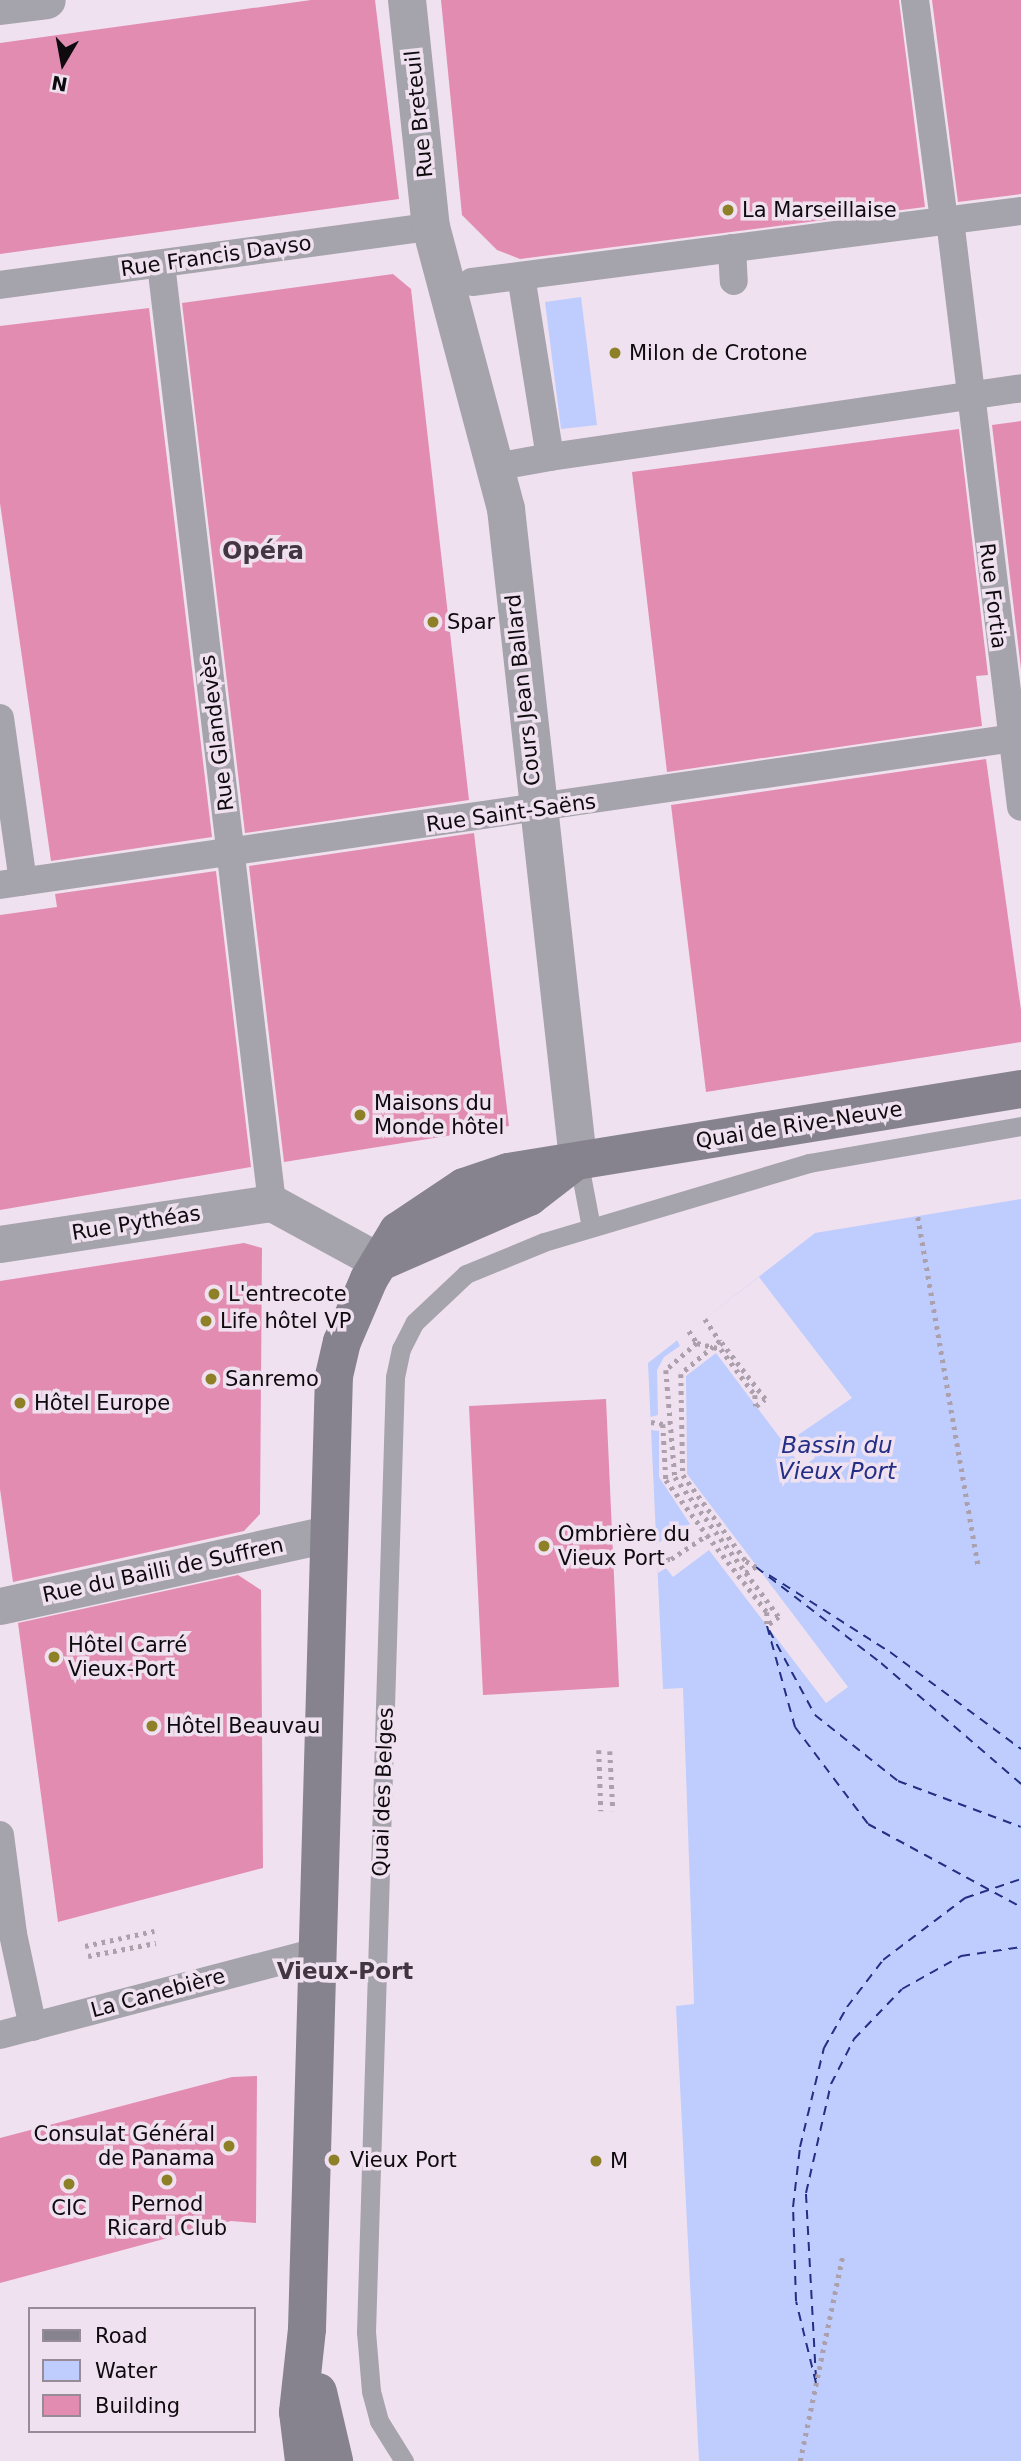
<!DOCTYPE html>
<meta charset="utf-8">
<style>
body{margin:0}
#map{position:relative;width:1021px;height:2461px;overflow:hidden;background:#f0e1f0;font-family:"DejaVu Sans",sans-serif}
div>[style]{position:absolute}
.water>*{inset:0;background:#becdfd}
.pier>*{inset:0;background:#f0e1f0}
.ferry>*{height:2px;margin-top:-1px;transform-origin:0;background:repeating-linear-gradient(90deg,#232e85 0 9px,transparent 0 16px)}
.building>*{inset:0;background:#e28cb2}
.path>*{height:4.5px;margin-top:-2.25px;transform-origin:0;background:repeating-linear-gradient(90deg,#aca0ac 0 3.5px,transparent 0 8.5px)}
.service>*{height:19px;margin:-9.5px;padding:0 9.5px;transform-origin:9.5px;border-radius:9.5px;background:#a5a3ab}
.pedestrian>*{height:28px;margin:-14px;padding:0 14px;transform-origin:14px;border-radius:14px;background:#a5a3ab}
.minor>*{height:37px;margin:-18.5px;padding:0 18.5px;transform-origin:18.5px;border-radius:18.5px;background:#a5a3ab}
.tertiary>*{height:38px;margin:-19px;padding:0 19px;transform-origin:19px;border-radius:19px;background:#a5a3ab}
.secondary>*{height:38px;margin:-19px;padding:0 19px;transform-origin:19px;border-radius:19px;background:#86838e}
.dots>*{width:19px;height:19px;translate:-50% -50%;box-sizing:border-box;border:4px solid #f0e1f0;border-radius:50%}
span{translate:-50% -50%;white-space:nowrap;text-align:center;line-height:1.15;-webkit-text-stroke:7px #f0e1f0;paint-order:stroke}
.street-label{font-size:21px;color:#0e0a0e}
.poi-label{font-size:21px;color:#0e0a0e}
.left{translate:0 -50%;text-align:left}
.right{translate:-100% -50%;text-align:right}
.water-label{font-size:23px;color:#232e85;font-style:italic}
.neighbourhood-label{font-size:23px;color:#413641;font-weight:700}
.quarter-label{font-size:24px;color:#413641;font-weight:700}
.legend{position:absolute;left:28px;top:2307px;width:228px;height:126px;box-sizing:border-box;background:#f0e1f0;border:2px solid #968b96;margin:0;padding:9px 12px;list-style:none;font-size:21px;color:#0e0a0e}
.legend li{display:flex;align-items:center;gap:14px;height:35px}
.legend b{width:35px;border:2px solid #968b96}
.north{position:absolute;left:28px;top:28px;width:70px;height:70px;-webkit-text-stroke:5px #f0e1f0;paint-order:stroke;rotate:190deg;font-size:19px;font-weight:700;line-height:28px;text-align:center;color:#0e0a0e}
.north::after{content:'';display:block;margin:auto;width:24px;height:32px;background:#0e0a0e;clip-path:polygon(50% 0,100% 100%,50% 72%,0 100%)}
</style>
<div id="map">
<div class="water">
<i style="clip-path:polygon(581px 297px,597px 425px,561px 429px,545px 302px)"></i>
<i style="clip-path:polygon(1021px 1199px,1021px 2461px,699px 2461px,676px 2006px,694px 2004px,683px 1688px,663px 1689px,648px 1363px,815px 1233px)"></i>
</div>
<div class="pier">
<i style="clip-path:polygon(759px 1277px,852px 1398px,798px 1435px,815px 1458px,802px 1467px,716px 1353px,686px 1376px,687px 1474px,848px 1687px,826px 1703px,709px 1550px,673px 1577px,666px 1568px,658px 1573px,656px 1544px,690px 1524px,659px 1477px,659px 1431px,651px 1430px,650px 1417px,658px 1415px,657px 1370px,664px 1357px,680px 1346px,677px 1340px)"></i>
</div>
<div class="ferry">
<i style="left:756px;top:1567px;width:158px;rotate:37.5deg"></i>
<i style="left:881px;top:1663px;width:185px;rotate:40.8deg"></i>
<i style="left:769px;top:1575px;width:143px;rotate:32.5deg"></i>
<i style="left:890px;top:1652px;width:163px;rotate:36.5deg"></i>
<i style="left:767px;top:1626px;width:105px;rotate:74.5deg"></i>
<i style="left:795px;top:1727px;width:121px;rotate:53deg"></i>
<i style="left:868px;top:1824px;width:174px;rotate:28.5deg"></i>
<i style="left:769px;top:1630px;width:97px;rotate:61.6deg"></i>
<i style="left:815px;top:1715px;width:106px;rotate:38.5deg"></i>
<i style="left:898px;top:1781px;width:131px;rotate:20.5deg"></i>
<i style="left:816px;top:2379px;width:186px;rotate:-93.1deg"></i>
<i style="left:806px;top:2193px;width:112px;rotate:-77.1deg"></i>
<i style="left:831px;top:2084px;width:51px;rotate:-62.9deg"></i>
<i style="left:854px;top:2039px;width:69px;rotate:-46.2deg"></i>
<i style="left:902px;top:1989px;width:68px;rotate:-29.2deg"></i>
<i style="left:961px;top:1956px;width:61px;rotate:-8.5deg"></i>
<i style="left:816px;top:2383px;width:84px;rotate:-103.7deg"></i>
<i style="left:796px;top:2301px;width:94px;rotate:-91.8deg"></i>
<i style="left:793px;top:2207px;width:60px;rotate:-83.3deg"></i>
<i style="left:800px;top:2147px;width:102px;rotate:-76.4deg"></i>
<i style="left:824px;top:2048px;width:47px;rotate:-60.7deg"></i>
<i style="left:847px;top:2007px;width:59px;rotate:-52.5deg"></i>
<i style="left:883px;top:1960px;width:103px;rotate:-37.1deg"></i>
<i style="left:965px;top:1898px;width:59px;rotate:-18.7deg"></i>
</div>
<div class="building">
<i style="clip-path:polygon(311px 0,375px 0,399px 199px,0 254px,0 43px)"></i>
<i style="clip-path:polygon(441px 0,899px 0,925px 207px,520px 259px,497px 250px,462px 215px)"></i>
<i style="clip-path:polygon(932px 0,1021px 0,1021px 194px,958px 202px)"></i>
<i style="clip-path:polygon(393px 274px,411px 289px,469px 800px,245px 833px,182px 303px)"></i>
<i style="clip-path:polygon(149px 308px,212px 837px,51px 861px,0 503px,0 326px)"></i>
<i style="clip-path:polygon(1021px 421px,1021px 669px,992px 425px)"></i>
<i style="clip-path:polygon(959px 429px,988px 675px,976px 676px,982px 726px,667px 772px,632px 472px)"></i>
<i style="clip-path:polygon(986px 759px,1021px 1010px,1021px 1042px,706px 1092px,671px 805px)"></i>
<i style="clip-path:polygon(474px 833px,509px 1126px,284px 1162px,249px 866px)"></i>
<i style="clip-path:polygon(216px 871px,251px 1167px,0 1210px,0 915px,57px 907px,55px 894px)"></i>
<i style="clip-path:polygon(244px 1243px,262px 1248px,260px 1514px,244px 1531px,13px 1582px,0 1489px,0 1281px)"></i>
<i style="clip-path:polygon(606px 1399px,619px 1687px,483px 1695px,469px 1406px)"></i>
<i style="clip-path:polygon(238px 1575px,261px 1590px,263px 1868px,58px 1922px,18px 1623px)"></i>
<i style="clip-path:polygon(257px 2076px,256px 2223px,231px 2221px,0 2283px,0 2138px,232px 2077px)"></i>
</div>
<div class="path">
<i style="left:918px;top:1217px;width:353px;rotate:80.2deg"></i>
<i style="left:705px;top:1319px;width:27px;rotate:56deg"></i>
<i style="left:720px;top:1341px;width:51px;rotate:139.8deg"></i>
<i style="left:681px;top:1374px;width:101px;rotate:88.9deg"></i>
<i style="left:683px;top:1475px;width:107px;rotate:53.8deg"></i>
<i style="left:746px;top:1561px;width:12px;rotate:31deg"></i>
<i style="left:756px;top:1567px;width:12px;rotate:149deg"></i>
<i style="left:689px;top:1331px;width:14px;rotate:56deg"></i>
<i style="left:697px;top:1343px;width:41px;rotate:138.9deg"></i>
<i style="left:666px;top:1370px;width:107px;rotate:85.2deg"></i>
<i style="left:675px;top:1477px;width:174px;rotate:53.4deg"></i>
<i style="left:779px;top:1617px;width:15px;rotate:143deg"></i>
<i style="left:697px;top:1343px;width:25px;rotate:14deg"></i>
<i style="left:721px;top:1349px;width:57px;rotate:53.5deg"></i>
<i style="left:755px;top:1395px;width:11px;rotate:85deg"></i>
<i style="left:756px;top:1406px;width:11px;rotate:-38deg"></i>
<i style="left:765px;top:1399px;width:73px;rotate:-127.8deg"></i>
<i style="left:651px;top:1422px;width:12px;rotate:9deg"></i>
<i style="left:663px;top:1424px;width:56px;rotate:86.9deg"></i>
<i style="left:666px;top:1480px;width:69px;rotate:53.3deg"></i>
<i style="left:658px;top:1560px;width:13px;rotate:-4deg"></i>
<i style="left:671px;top:1559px;width:43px;rotate:-33.7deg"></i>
<i style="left:707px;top:1535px;width:98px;rotate:52.1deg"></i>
<i style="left:767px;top:1612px;width:14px;rotate:90deg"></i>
<i style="left:599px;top:1750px;width:61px;rotate:88.1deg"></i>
<i style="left:610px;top:1751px;width:60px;rotate:87.1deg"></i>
<i style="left:85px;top:1946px;width:71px;rotate:-12.3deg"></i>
<i style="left:88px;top:1956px;width:69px;rotate:-10.8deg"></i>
<i style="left:800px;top:2461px;width:211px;rotate:-78.3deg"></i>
</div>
<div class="service">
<i style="left:578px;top:1159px;width:69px;rotate:79.2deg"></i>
<i style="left:404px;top:2461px;width:47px;rotate:-122deg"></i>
<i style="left:379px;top:2421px;width:31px;rotate:-105deg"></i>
<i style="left:371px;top:2391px;width:59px;rotate:-94.8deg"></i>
<i style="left:366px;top:2332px;width:955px;rotate:-88.26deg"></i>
<i style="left:395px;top:1377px;width:29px;rotate:-78deg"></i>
<i style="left:401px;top:1349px;width:30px;rotate:-63deg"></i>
<i style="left:415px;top:1322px;width:70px;rotate:-43.3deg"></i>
<i style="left:466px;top:1274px;width:84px;rotate:-22.3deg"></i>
<i style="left:544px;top:1242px;width:277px;rotate:-16.6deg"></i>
<i style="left:809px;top:1163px;width:215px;rotate:-9.9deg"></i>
</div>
<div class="pedestrian">
<i style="left:915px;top:0;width:207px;rotate:82.5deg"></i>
<i style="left:950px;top:220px;width:591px;rotate:83.1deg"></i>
<i style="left:732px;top:248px;width:33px;rotate:87deg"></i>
<i style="left:161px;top:264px;width:946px;rotate:83.26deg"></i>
<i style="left:521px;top:276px;width:183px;rotate:80.9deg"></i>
<i style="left:550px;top:457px;width:476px;rotate:-8.3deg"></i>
<i style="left:472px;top:282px;width:554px;rotate:-7.37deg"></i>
<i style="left:0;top:285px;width:435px;rotate:-7.7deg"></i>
<i style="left:495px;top:467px;width:56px;rotate:-10.3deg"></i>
<i style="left:0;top:718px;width:165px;rotate:82deg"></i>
<i style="left:0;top:885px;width:1032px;rotate:-8.25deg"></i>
<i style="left:0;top:1835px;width:100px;rotate:82.5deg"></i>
<i style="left:13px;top:1934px;width:95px;rotate:77.9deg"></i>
<i style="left:0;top:2035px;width:328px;rotate:-14.7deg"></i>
</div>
<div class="minor">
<i style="left:0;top:6px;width:47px;rotate:-7.3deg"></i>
<i style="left:0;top:1244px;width:275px;rotate:-8.6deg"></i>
<i style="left:272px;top:1203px;width:123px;rotate:28.6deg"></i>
<i style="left:0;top:1606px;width:335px;rotate:-12.4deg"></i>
</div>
<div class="tertiary">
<i style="left:407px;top:0;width:228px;rotate:84deg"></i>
<i style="left:431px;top:227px;width:292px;rotate:75.1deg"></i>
<i style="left:506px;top:509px;width:654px;rotate:83.68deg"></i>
</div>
<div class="secondary">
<i style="left:380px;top:1262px;width:163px;rotate:-23.6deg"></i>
<i style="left:529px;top:1197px;width:56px;rotate:-37.7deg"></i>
<i style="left:318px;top:2392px;width:71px;rotate:76.9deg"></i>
<i style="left:304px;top:2461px;width:49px;rotate:-97deg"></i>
<i style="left:298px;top:2412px;width:83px;rotate:-83.8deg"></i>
<i style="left:307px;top:2329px;width:953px;rotate:-88.38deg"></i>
<i style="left:334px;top:1376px;width:35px;rotate:-77deg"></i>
<i style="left:342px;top:1342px;width:69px;rotate:-66.8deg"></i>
<i style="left:369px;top:1279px;width:56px;rotate:-58.9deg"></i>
<i style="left:398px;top:1231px;width:79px;rotate:-33.7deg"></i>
<i style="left:464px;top:1187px;width:46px;rotate:-18.8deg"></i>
<i style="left:508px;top:1172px;width:520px;rotate:-9.19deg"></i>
</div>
<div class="dots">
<i style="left:728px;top:210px;background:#8e8027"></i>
<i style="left:615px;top:353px;background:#8e8027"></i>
<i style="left:433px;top:622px;background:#8e8027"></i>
<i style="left:360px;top:1115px;background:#8e8027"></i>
<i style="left:214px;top:1294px;background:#8e8027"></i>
<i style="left:206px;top:1321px;background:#8e8027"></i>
<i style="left:211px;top:1379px;background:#8e8027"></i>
<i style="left:20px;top:1403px;background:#8e8027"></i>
<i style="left:544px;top:1546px;background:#8e8027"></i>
<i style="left:54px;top:1657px;background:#8e8027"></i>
<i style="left:152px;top:1726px;background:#8e8027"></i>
<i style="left:229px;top:2146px;background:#8e8027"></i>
<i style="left:334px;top:2160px;background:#8e8027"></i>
<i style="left:596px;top:2161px;background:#8e8027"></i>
<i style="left:167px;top:2180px;background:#8e8027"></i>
<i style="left:69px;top:2184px;background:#8e8027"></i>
</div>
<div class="street-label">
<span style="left:419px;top:114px;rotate:-96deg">Rue Breteuil</span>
<span style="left:216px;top:256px;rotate:-8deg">Rue Francis Davso</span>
<span style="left:993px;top:596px;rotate:83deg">Rue Fortia</span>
<span style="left:523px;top:690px;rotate:-96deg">Cours Jean Ballard</span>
<span style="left:217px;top:733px;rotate:-97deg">Rue Glandevès</span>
<span style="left:511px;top:813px;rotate:-8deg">Rue Saint-Saëns</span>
<span style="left:799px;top:1125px;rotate:-9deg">Quai de Rive-Neuve</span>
<span style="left:136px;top:1223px;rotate:-9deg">Rue Pythéas</span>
<span style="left:163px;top:1570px;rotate:-12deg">Rue du Bailli de Suffren</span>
<span style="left:383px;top:1792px;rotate:-88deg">Quai des Belges</span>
<span style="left:158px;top:1993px;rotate:-15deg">La Canebière</span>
</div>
<div class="poi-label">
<span class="left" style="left:742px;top:210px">La Marseillaise</span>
<span class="left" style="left:629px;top:353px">Milon de Crotone</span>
<span class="left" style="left:447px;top:622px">Spar</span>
<span class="left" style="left:374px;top:1115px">Maisons du<br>Monde hôtel</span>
<span class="left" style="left:228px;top:1294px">L'entrecote</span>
<span class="left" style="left:220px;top:1321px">Life hôtel VP</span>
<span class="left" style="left:225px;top:1379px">Sanremo</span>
<span class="left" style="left:34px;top:1403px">Hôtel Europe</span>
<span class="left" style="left:558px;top:1546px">Ombrière du<br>Vieux Port</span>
<span class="left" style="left:68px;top:1657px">Hôtel Carré<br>Vieux-Port</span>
<span class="left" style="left:166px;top:1726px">Hôtel Beauvau</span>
<span class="right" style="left:215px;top:2146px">Consulat Général<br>de Panama</span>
<span class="left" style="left:350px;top:2160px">Vieux Port</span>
<span class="left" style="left:610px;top:2161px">M</span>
<span style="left:167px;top:2216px">Pernod<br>Ricard Club</span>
<span style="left:69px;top:2208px">CIC</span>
</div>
<div class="water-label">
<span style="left:837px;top:1458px">Bassin du<br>Vieux Port</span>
</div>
<div class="neighbourhood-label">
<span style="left:345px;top:1971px">Vieux-Port</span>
</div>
<div class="quarter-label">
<span style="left:263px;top:552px">Opéra</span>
</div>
<ul class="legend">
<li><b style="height:9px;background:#86838e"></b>Road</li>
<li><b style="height:19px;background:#becdfd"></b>Water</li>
<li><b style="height:19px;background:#e28cb2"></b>Building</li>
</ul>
<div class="north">N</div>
</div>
